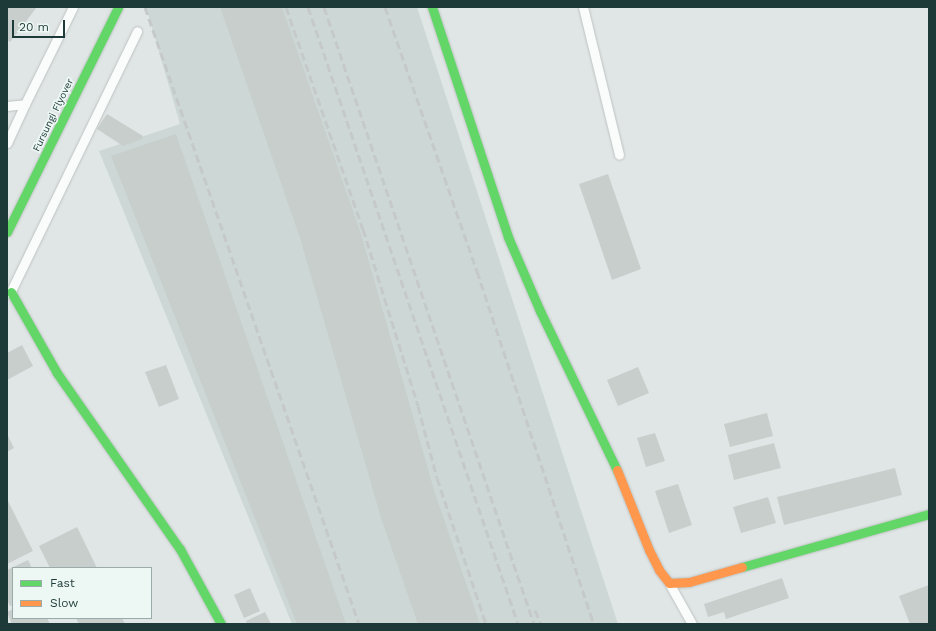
<!DOCTYPE html>
<style>
body{margin:0}
#map{position:relative;width:936px;height:631px;overflow:hidden;background:#e0e6e5;font-family:"Work Sans",sans-serif}
div>[style]{position:absolute}
.built>*{inset:0;background:#cdd8d6}
.building>*{inset:0;background:#c7cecc}
.roads{filter:drop-shadow(0 0 1px #bdc3c2) drop-shadow(0 0 1px #bdc3c2)}
.lane>*{height:9px;margin:-4.5px;padding:0 4.5px;transform-origin:4.5px;border-radius:4.5px;background:#fafbfb}
.fast>*{height:9px;margin:-4.5px;padding:0 4.5px;transform-origin:4.5px;border-radius:4.5px;background:#63d668}
.slow>*{height:9px;margin:-4.5px;padding:0 4.5px;transform-origin:4.5px;border-radius:4.5px;background:#ff974d}
.rail>*{height:3px;margin-top:-1.5px;transform-origin:0;background:repeating-linear-gradient(90deg,#c5c9c9 0 8px,transparent 0 12px)}
span{translate:-50% -50%;white-space:nowrap;text-align:center;line-height:1.15;-webkit-text-stroke:3.5px #edf7f4;paint-order:stroke}
.street-label{font-size:10px;color:#1d3a38}
.frame{position:absolute;inset:0;border:8px solid #1d3a38;pointer-events:none}
.legend{position:absolute;left:12px;top:567px;width:140px;height:52px;box-sizing:border-box;background:#edf7f4;border:1px solid #9aaba9;margin:0;padding:5px 7px;list-style:none;font-size:12px;color:#1d3a38}
.legend li{display:flex;align-items:center;gap:8px;height:20px}
.legend b{width:20px;border:1px solid #9aaba9}
.scale{position:absolute;left:12px;top:20px;width:53px;height:18px;box-sizing:border-box;border:2px solid #1d3a38;border-top:0;padding-left:5px;font-size:12px;line-height:14px;white-space:nowrap;color:#1d3a38;-webkit-text-stroke:3px #edf7f4;paint-order:stroke}
</style>
<div id="map">
<div class="built">
<i style="clip-path:polygon(146px 7px,417px 7px,618px 624px,292px 624px,99px 151px,180px 124px)"></i>
</div>
<div class="building">
<i style="clip-path:polygon(7px 7px,37px 7px,10px 42px,7px 40px)"></i>
<i style="clip-path:polygon(220px 7px,282px 7px,361px 234px,434px 490px,480px 624px,418px 624px,381px 518px,300px 238px)"></i>
<i style="clip-path:polygon(107px 114px,143px 136px,142px 139px,123px 146px,97px 129px)"></i>
<i style="clip-path:polygon(176px 134px,346px 624px,297px 624px,111px 156px)"></i>
<i style="clip-path:polygon(608px 174px,641px 269px,612px 280px,579px 184px)"></i>
<i style="clip-path:polygon(22px 345px,33px 366px,7px 380px,7px 353px)"></i>
<i style="clip-path:polygon(166px 365px,179px 399px,159px 407px,145px 372px)"></i>
<i style="clip-path:polygon(638px 367px,649px 393px,618px 406px,607px 380px)"></i>
<i style="clip-path:polygon(767px 413px,773px 436px,730px 447px,724px 424px)"></i>
<i style="clip-path:polygon(655px 433px,665px 461px,646px 467px,637px 438px)"></i>
<i style="clip-path:polygon(7px 434px,14px 448px,7px 452px)"></i>
<i style="clip-path:polygon(774px 443px,781px 468px,734px 480px,728px 455px)"></i>
<i style="clip-path:polygon(895px 468px,902px 495px,784px 525px,777px 497px)"></i>
<i style="clip-path:polygon(678px 484px,692px 525px,669px 533px,655px 491px)"></i>
<i style="clip-path:polygon(768px 497px,776px 523px,741px 533px,733px 507px)"></i>
<i style="clip-path:polygon(7px 499px,33px 551px,7px 564px)"></i>
<i style="clip-path:polygon(77px 527px,97px 568px,50px 568px,39px 546px)"></i>
<i style="clip-path:polygon(28px 560px,32px 568px,13px 568px,13px 605px,10px 606px,7px 600px,7px 570px)"></i>
<i style="clip-path:polygon(782px 578px,789px 598px,726px 619px,724px 612px,708px 617px,704px 604px)"></i>
<i style="clip-path:polygon(929px 585px,929px 624px,910px 624px,899px 596px)"></i>
<i style="clip-path:polygon(250px 588px,260px 611px,244px 618px,234px 595px)"></i>
<i style="clip-path:polygon(13px 609px,13px 618px,47px 618px,50px 624px,12px 624px,7px 612px)"></i>
<i style="clip-path:polygon(265px 612px,271px 624px,247px 624px,246px 621px)"></i>
<i style="clip-path:polygon(76px 618px,122px 618px,125px 624px,79px 624px)"></i>
</div>
<div class="roads">
<div class="lane">
<i style="left:583px;top:7px;width:152px;rotate:76.3deg"></i>
<i style="left:7px;top:106px;width:18px;rotate:-6deg"></i>
<i style="left:25px;top:104px;width:108px;rotate:-63.7deg"></i>
<i style="left:7px;top:143px;width:43px;rotate:-65.2deg"></i>
<i style="left:10px;top:293px;width:291px;rotate:-64.1deg"></i>
<i style="left:669px;top:583px;width:47px;rotate:60.7deg"></i>
</div>
<div class="fast">
<i style="left:432px;top:7px;width:242px;rotate:71.7deg"></i>
<i style="left:508px;top:237px;width:81px;rotate:66.6deg"></i>
<i style="left:540px;top:311px;width:177px;rotate:64.2deg"></i>
<i style="left:7px;top:232px;width:251px;rotate:-63.7deg"></i>
<i style="left:11px;top:292px;width:93px;rotate:60.4deg"></i>
<i style="left:57px;top:373px;width:215px;rotate:55.1deg"></i>
<i style="left:180px;top:549px;width:85px;rotate:61.3deg"></i>
<i style="left:742px;top:567px;width:194px;rotate:-15.8deg"></i>
</div>
<div class="slow">
<i style="left:617px;top:470px;width:86px;rotate:68.2deg"></i>
<i style="left:649px;top:550px;width:22px;rotate:63deg"></i>
<i style="left:659px;top:570px;width:16px;rotate:52deg"></i>
<i style="left:669px;top:583px;width:20px;rotate:-3deg"></i>
<i style="left:689px;top:582px;width:55px;rotate:-15.8deg"></i>
</div>
</div>
<div class="rail">
<i style="left:145px;top:7px;width:653px;rotate:70.87deg"></i>
<i style="left:286px;top:7px;width:235px;rotate:70.9deg"></i>
<i style="left:363px;top:229px;width:185px;rotate:72.7deg"></i>
<i style="left:418px;top:406px;width:74px;rotate:75.2deg"></i>
<i style="left:437px;top:478px;width:154px;rotate:71.4deg"></i>
<i style="left:308px;top:7px;width:652px;rotate:71.2deg"></i>
<i style="left:324px;top:7px;width:652px;rotate:71.2deg"></i>
<i style="left:385px;top:7px;width:280px;rotate:70.8deg"></i>
<i style="left:477px;top:271px;width:372px;rotate:71.7deg"></i>
<i style="left:535px;top:610px;width:15px;rotate:67deg"></i>
</div>
<div class="street-label">
<span style="left:53px;top:115px;rotate:-64deg">Fursungi Flyover</span>
</div>
<div class="frame"></div>
<ul class="legend">
<li><b style="height:5px;background:#63d668"></b>Fast</li>
<li><b style="height:5px;background:#ff974d"></b>Slow</li>
</ul>
<div class="scale">20 m</div>
</div>
